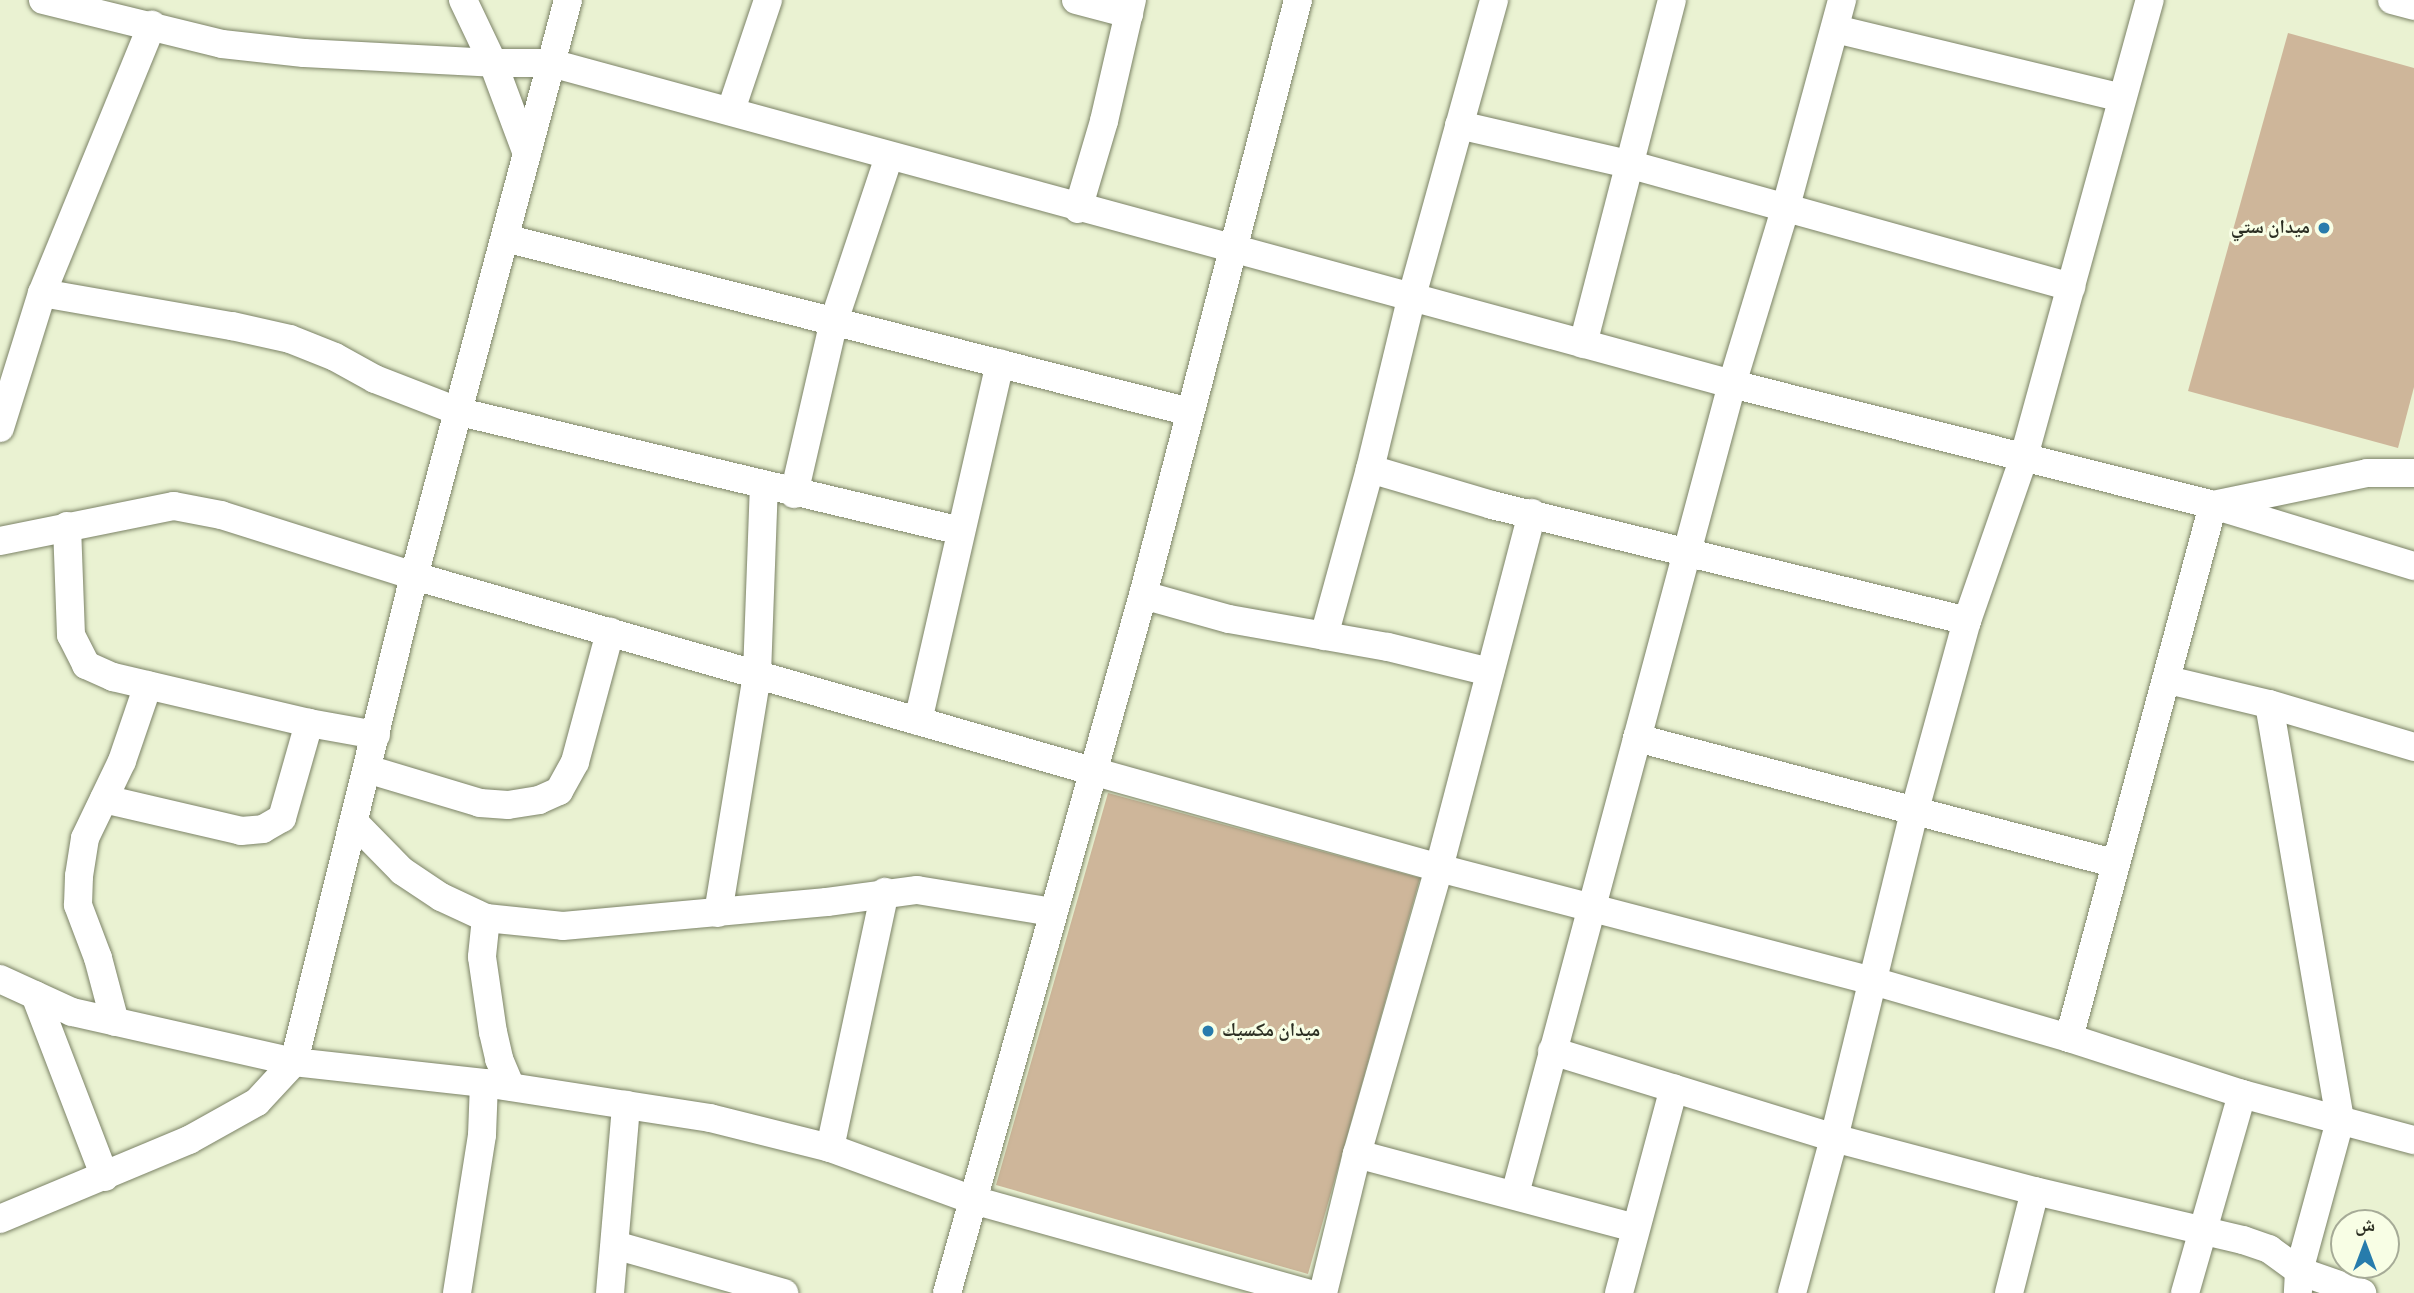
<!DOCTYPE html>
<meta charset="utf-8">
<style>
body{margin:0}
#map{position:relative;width:2414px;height:1293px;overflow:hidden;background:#eaf2d2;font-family:Signika,"Noto Naskh Arabic",sans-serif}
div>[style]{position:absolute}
.green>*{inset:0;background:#ceb69a}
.roads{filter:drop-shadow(0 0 2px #7c8367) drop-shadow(0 0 2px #7c8367)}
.minor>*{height:28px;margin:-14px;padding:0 14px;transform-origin:14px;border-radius:14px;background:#fff}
.dots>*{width:19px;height:19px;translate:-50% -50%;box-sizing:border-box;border:4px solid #f8fee5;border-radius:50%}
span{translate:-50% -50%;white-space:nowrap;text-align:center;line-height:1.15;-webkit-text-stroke:6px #f8fee5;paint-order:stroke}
.poi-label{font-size:19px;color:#2c2f23;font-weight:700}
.right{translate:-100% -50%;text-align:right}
.left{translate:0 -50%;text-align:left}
.north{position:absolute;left:2330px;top:1209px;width:70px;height:70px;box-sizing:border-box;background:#f8fee5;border:2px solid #a6ab97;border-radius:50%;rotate:0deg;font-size:19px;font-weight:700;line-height:28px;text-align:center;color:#2c2f23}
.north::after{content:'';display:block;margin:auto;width:24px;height:32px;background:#277cac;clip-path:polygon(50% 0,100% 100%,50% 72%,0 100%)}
</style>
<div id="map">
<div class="green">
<i style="clip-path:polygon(2288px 33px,2414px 68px,2414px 387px,2398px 448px,2188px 391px)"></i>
<i style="clip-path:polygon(1108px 793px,1420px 878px,1308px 1274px,996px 1185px)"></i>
</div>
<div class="roads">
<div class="minor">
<i style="left:43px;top:0;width:184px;rotate:13.8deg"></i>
<i style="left:222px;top:44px;width:82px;rotate:6.3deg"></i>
<i style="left:304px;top:53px;width:189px;rotate:3deg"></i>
<i style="left:493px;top:63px;width:58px"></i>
<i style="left:551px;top:63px;width:1224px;rotate:15.21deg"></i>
<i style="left:1732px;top:384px;width:496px;rotate:14.1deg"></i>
<i style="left:2213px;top:505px;width:210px;rotate:16.9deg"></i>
<i style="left:463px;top:0;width:70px;rotate:64.5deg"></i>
<i style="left:493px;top:63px;width:97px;rotate:69.5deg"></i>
<i style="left:1076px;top:0;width:55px;rotate:14.8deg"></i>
<i style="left:2392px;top:0;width:23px;rotate:15deg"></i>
<i style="left:1835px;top:29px;width:295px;rotate:13.5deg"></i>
<i style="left:731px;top:110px;width:116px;rotate:-71.4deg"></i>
<i style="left:1459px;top:125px;width:173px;rotate:13deg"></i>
<i style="left:1628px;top:164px;width:460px;rotate:15.5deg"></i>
<i style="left:1078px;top:209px;width:92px;rotate:-73.5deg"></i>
<i style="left:1104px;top:121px;width:124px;rotate:-77deg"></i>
<i style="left:505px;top:238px;width:707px;rotate:14.25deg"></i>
<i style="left:42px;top:293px;width:193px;rotate:9.9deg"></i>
<i style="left:232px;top:326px;width:59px;rotate:12.6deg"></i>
<i style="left:290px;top:339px;width:48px;rotate:21.8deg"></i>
<i style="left:335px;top:357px;width:46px;rotate:28.8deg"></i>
<i style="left:375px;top:379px;width:91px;rotate:21.2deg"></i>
<i style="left:460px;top:412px;width:515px;rotate:13.36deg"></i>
<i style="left:1583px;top:344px;width:355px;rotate:-75.5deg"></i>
<i style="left:0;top:428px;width:141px;rotate:-72.7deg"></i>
<i style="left:42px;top:293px;width:290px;rotate:-67.7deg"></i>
<i style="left:1370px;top:469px;width:127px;rotate:16.4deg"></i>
<i style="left:1492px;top:505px;width:489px;rotate:13.7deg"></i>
<i style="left:794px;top:494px;width:178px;rotate:-77deg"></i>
<i style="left:834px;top:321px;width:173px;rotate:-71.5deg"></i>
<i style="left:67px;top:526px;width:109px;rotate:87.9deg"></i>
<i style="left:71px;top:635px;width:34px;rotate:63deg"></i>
<i style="left:86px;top:665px;width:30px;rotate:24deg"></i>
<i style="left:113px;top:677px;width:201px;rotate:13.2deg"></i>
<i style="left:309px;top:723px;width:68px;rotate:10.2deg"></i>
<i style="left:0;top:541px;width:177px;rotate:-11.4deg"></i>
<i style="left:174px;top:506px;width:48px;rotate:10.8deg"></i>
<i style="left:221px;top:515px;width:202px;rotate:17.5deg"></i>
<i style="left:414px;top:576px;width:705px;rotate:16.05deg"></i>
<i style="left:1092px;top:771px;width:360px;rotate:15.6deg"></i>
<i style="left:1439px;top:868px;width:448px;rotate:14.6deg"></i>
<i style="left:1873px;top:981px;width:204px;rotate:16.2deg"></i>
<i style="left:2069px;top:1038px;width:182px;rotate:17.9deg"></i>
<i style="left:2242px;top:1094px;width:178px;rotate:15deg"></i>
<i style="left:1143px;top:595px;width:89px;rotate:15.6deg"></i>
<i style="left:1229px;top:619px;width:161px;rotate:10deg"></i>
<i style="left:1388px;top:647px;width:105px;rotate:13.8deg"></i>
<i style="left:1324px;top:636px;width:173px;rotate:-74.6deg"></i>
<i style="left:1370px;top:469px;width:178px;rotate:-76.4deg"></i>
<i style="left:1412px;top:296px;width:307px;rotate:-74.5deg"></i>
<i style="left:2168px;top:680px;width:104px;rotate:13.4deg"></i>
<i style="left:2269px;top:704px;width:151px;rotate:16.5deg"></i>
<i style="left:2269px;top:704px;width:423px;rotate:80.3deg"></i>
<i style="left:2340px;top:1121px;width:156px;rotate:105.3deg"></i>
<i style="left:2299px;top:1271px;width:22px;rotate:93deg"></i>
<i style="left:918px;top:721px;width:367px;rotate:-77.1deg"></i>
<i style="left:1637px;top:738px;width:494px;rotate:14.7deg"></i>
<i style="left:367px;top:769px;width:118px;rotate:16.7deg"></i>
<i style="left:480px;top:803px;width:28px;rotate:4deg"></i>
<i style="left:508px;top:805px;width:31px;rotate:-9deg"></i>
<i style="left:539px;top:800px;width:22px;rotate:-24deg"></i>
<i style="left:559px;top:791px;width:33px;rotate:-61deg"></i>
<i style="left:575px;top:762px;width:135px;rotate:-74.9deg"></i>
<i style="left:104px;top:799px;width:141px;rotate:13.1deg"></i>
<i style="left:241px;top:831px;width:22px;rotate:-5deg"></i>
<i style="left:263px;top:829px;width:22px;rotate:-30deg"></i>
<i style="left:282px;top:818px;width:99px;rotate:-74.1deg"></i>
<i style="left:354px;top:822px;width:69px;rotate:45.6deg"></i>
<i style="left:402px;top:871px;width:47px;rotate:33.7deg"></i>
<i style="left:441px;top:897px;width:50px;rotate:25deg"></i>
<i style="left:486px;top:918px;width:77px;rotate:5.9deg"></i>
<i style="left:563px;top:926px;width:265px;rotate:-5.2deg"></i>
<i style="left:827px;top:902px;width:91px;rotate:-7.6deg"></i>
<i style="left:917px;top:890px;width:138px;rotate:9.2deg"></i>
<i style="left:718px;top:913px;width:242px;rotate:-80.7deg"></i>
<i style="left:757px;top:674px;width:188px;rotate:-87.9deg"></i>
<i style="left:486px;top:918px;width:39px;rotate:96deg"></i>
<i style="left:482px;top:957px;width:76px;rotate:81.7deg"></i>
<i style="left:493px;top:1032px;width:28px;rotate:77deg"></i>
<i style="left:499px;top:1059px;width:30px;rotate:67deg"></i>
<i style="left:0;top:979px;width:79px;rotate:24.6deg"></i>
<i style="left:72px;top:1012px;width:228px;rotate:12.7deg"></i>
<i style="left:294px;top:1062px;width:191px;rotate:6.3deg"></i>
<i style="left:484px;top:1083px;width:229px;rotate:8.8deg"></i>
<i style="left:710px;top:1118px;width:124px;rotate:14deg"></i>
<i style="left:830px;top:1148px;width:152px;rotate:20deg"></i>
<i style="left:973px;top:1200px;width:347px;rotate:15.6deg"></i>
<i style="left:35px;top:995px;width:195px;rotate:69deg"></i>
<i style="left:115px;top:1022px;width:66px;rotate:-104.9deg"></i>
<i style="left:98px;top:958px;width:57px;rotate:-110.7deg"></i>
<i style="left:78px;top:905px;width:29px;rotate:-88deg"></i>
<i style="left:79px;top:876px;width:38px;rotate:-81deg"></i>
<i style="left:85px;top:838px;width:85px;rotate:-64.3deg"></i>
<i style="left:122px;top:761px;width:80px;rotate:-71.1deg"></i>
<i style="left:2069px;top:1038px;width:552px;rotate:-74.88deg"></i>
<i style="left:2213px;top:505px;width:157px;rotate:-11.7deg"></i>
<i style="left:2367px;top:473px;width:47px"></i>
<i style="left:1552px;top:1051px;width:295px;rotate:17.1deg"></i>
<i style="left:1834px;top:1138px;width:208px;rotate:14.8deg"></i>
<i style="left:2035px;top:1191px;width:214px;rotate:13.3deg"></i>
<i style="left:2243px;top:1240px;width:28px;rotate:19deg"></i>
<i style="left:2269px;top:1249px;width:37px;rotate:36deg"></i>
<i style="left:2299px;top:1271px;width:67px;rotate:19.2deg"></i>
<i style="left:830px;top:1148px;width:262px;rotate:-77.9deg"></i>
<i style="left:1357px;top:1154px;width:288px;rotate:14.9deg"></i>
<i style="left:1515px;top:1194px;width:839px;rotate:-75deg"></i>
<i style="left:1732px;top:384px;width:182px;rotate:-73.1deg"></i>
<i style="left:1785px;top:210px;width:218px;rotate:-74.8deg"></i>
<i style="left:0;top:1219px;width:205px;rotate:-22.7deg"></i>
<i style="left:189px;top:1140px;width:78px;rotate:-29.2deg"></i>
<i style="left:257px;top:1102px;width:54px;rotate:-47.2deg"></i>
<i style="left:294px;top:1062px;width:501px;rotate:-76.13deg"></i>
<i style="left:414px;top:576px;width:596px;rotate:-75.03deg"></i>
<i style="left:615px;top:1245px;width:176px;rotate:15.9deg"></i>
<i style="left:457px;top:1293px;width:160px;rotate:-81deg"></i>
<i style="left:482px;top:1135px;width:52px;rotate:-87.8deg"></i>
<i style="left:610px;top:1293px;width:189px;rotate:-85.1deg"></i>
<i style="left:947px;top:1293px;width:725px;rotate:-74.32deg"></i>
<i style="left:1143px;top:595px;width:615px;rotate:-75.4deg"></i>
<i style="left:1323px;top:1293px;width:143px;rotate:-76.3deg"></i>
<i style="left:1357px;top:1154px;width:298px;rotate:-74deg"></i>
<i style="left:1439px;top:868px;width:367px;rotate:-75.3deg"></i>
<i style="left:1619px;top:1293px;width:212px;rotate:-75deg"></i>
<i style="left:1792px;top:1293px;width:161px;rotate:-74.8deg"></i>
<i style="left:1834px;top:1138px;width:335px;rotate:-76.2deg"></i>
<i style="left:1914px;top:813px;width:199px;rotate:-74.6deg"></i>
<i style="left:1967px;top:621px;width:170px;rotate:-70.8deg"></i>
<i style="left:2023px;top:460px;width:477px;rotate:-74.6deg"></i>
<i style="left:2009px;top:1293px;width:105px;rotate:-75.7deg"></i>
<i style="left:2185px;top:1293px;width:207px;rotate:-74deg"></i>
</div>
</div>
<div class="dots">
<i style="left:2324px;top:228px;background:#277cac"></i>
<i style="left:1208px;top:1031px;background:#277cac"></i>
</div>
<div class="poi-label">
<span class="right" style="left:2310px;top:228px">ميدان ستي</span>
<span class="left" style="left:1222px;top:1031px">ميدان مكسيك</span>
</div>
<div class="north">ش</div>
</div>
